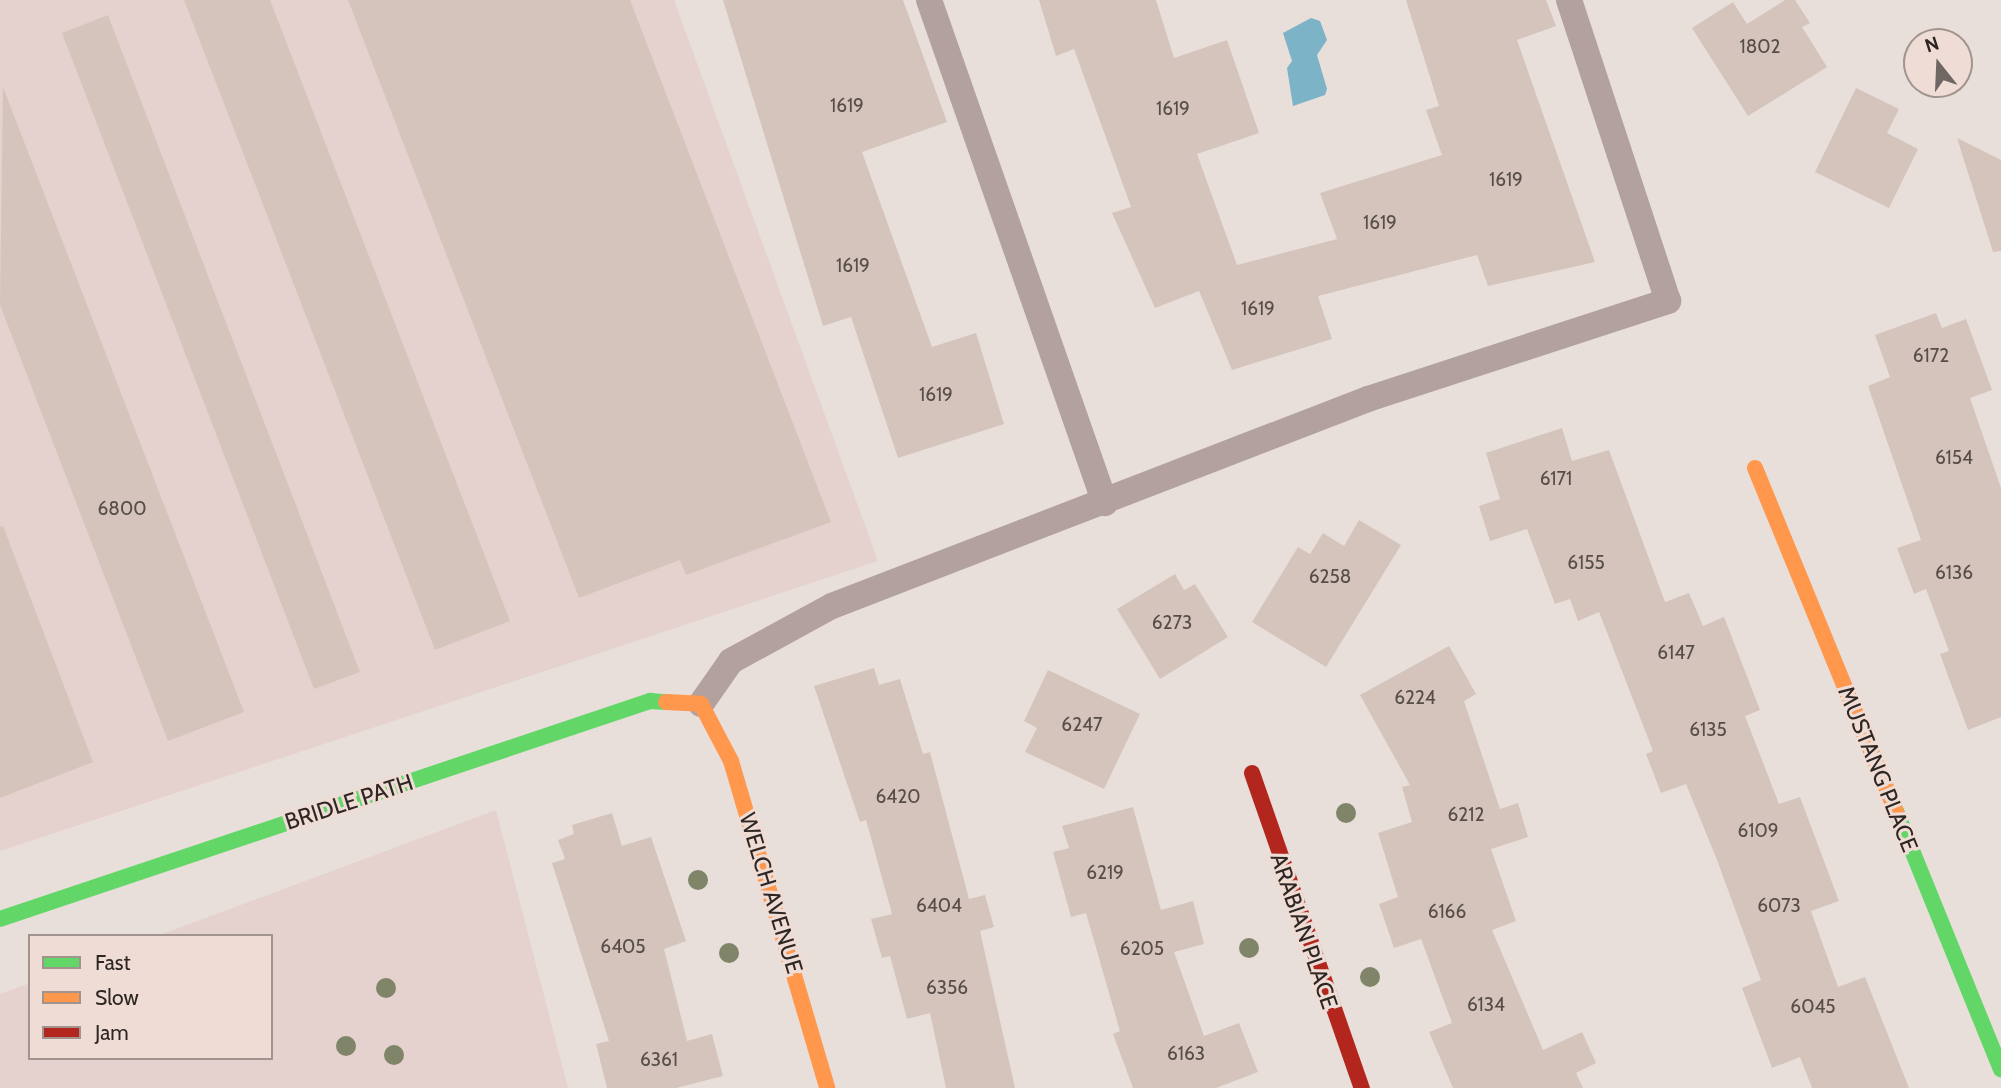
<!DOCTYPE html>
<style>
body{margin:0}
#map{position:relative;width:2001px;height:1088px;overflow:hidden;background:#e8dfdb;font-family:Cabin,sans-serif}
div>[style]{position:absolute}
.commercial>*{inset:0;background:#e5d2cf}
.water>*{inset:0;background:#7cb3c6}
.building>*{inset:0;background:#d5c4bc}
.lane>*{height:26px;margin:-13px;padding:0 13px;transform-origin:13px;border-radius:13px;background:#b2a19e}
.fast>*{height:16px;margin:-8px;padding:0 8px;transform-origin:8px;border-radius:8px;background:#63d668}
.slow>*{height:16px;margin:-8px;padding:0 8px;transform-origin:8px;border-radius:8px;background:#ff974d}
.jam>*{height:16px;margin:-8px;padding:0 8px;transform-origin:8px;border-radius:8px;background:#b3261e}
.trees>*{width:20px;height:20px;margin:-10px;border-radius:50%;background:#808468}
span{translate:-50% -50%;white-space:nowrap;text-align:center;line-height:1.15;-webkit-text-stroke:6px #eedcd5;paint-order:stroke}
.number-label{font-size:19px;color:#574e49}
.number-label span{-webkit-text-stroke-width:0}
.street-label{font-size:23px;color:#2d2623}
.legend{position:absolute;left:28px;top:934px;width:245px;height:126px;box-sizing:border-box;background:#eedcd5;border:2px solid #a1938e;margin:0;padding:9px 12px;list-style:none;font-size:21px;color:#2d2623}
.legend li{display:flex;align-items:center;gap:14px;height:35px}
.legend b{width:35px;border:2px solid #a1938e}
.north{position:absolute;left:1903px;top:28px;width:70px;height:70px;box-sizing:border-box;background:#eedcd5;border:2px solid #a1938e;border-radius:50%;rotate:342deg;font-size:19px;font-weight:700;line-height:28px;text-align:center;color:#2d2623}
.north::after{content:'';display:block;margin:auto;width:24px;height:32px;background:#6e6763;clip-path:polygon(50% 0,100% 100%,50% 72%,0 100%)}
</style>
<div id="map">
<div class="commercial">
<i style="clip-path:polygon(0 0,674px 0,878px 561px,0 851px)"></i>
<i style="clip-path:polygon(496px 810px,568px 1088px,0 1088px,0 994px,30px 983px,30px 1058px,271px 1058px,271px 936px,157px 936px)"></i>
</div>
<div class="water">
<i style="clip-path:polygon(1311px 18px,1320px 21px,1327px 40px,1317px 55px,1327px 89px,1325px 95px,1293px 106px,1287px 68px,1292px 61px,1283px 33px)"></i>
</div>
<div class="building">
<i style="clip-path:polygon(184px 0,270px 0,510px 621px,435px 650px)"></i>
<i style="clip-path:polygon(348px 0,630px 0,831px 522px,686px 575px,680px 560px,579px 598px)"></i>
<i style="clip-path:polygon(723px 0,903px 0,947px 122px,862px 152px,932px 347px,976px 333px,1004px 424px,898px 458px,851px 317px,823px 326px)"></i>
<i style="clip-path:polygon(1039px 0,1156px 0,1174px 58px,1227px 40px,1259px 133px,1197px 154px,1237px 265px,1337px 239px,1320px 193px,1442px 155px,1426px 110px,1439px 106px,1406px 0,1546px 0,1556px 26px,1517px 40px,1595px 262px,1488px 286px,1477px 255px,1318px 296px,1332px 339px,1232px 370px,1199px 291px,1155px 308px,1112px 213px,1131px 207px,1074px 49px,1056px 56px)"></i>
<i style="clip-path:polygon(1785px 0,1795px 0,1810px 23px,1802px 27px,1827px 67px,1748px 116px,1692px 28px,1733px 2px,1747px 24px)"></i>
<i style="clip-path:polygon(108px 15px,360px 672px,314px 689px,62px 33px)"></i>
<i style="clip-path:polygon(3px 87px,244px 712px,168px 741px,0 305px)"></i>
<i style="clip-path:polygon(1856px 88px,1899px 109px,1887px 133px,1918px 149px,1889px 208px,1815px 172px)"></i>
<i style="clip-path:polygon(1957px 138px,2001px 160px,2001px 251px,1993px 252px)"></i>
<i style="clip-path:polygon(1936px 313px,1942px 328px,1966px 319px,1992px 390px,1970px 398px,2001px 488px,2001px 717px,1968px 730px,1940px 654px,1949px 651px,1926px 589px,1914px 594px,1897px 548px,1921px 540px,1868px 386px,1890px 377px,1875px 335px)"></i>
<i style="clip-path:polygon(1562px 428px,1572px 461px,1609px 450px,1665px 602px,1689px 593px,1703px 626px,1724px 617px,1760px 710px,1745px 716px,1779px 804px,1800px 797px,1839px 901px,1811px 911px,1838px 987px,1865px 977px,1909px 1088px,1812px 1088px,1800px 1057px,1772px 1068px,1742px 988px,1761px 980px,1717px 860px,1686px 784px,1661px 793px,1646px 754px,1653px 751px,1599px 612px,1578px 621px,1570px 599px,1555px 604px,1527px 529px,1490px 541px,1479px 506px,1500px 499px,1486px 453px)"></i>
<i style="clip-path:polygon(1359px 520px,1401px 545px,1326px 667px,1252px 622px,1298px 547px,1310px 554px,1323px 533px,1344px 546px)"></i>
<i style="clip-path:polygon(3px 526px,93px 762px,0 798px,0 527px)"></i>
<i style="clip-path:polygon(1175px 574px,1184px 590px,1195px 584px,1228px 637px,1160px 679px,1117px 609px)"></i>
<i style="clip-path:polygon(1449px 646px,1476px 694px,1464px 701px,1500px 809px,1518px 803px,1528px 837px,1491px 849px,1516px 921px,1492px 930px,1543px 1050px,1582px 1032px,1596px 1063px,1576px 1073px,1583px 1088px,1453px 1088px,1429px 1032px,1452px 1023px,1421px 939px,1394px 948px,1379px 904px,1398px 897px,1378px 833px,1412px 822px,1402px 787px,1410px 785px,1360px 695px)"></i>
<i style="clip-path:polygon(874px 668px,879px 685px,900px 679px,923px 754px,930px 752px,969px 899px,985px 895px,994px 927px,980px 931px,1015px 1088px,946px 1088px,930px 1013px,907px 1019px,890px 956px,882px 958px,871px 919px,892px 914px,866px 820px,860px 822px,814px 686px)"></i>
<i style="clip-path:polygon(1048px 670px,1140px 714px,1104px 789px,1025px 752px,1037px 728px,1024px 721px)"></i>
<i style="clip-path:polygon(1133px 807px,1161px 910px,1193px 901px,1204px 944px,1174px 952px,1204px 1036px,1239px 1023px,1258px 1072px,1216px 1088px,1133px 1088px,1113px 1034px,1120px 1031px,1086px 913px,1071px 917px,1053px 852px,1069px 848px,1062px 826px)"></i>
<i style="clip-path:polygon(612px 813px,622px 846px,651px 837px,686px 941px,664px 949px,687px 1041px,712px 1034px,723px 1076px,676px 1088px,607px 1088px,596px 1044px,609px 1041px,552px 863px,565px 859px,558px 840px,574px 834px,572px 825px)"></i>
</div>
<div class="lane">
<i style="left:929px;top:0;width:533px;rotate:70.72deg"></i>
<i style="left:701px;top:704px;width:52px;rotate:-55.1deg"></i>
<i style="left:731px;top:661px;width:115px;rotate:-28.6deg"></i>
<i style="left:832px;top:606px;width:575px;rotate:-21.12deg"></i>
<i style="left:1368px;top:399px;width:316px;rotate:-18.1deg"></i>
<i style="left:1668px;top:301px;width:317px;rotate:-108.2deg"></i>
</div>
<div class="fast">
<i style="left:1896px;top:811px;width:279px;rotate:67.9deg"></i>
<i style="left:0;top:919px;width:686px;rotate:-18.54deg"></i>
<i style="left:650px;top:701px;width:16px;rotate:4deg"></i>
</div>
<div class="slow">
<i style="left:1755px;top:468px;width:371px;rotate:67.7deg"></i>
<i style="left:666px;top:702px;width:35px;rotate:3deg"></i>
<i style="left:701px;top:704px;width:64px;rotate:62.2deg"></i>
<i style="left:731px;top:761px;width:341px;rotate:73.6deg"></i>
</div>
<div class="jam">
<i style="left:1252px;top:773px;width:334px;rotate:70.8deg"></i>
</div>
<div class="trees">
<i style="left:1346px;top:813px"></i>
<i style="left:698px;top:880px"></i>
<i style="left:1249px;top:948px"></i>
<i style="left:729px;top:953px"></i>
<i style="left:1370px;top:977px"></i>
<i style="left:386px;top:988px"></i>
<i style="left:346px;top:1046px"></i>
<i style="left:394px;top:1055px"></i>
</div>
<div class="number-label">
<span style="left:1760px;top:47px">1802</span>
<span style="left:847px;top:106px">1619</span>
<span style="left:1173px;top:109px">1619</span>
<span style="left:1506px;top:180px">1619</span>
<span style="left:1380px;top:223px">1619</span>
<span style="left:853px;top:266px">1619</span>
<span style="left:1258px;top:309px">1619</span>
<span style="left:1931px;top:356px">6172</span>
<span style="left:936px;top:395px">1619</span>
<span style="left:1954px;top:458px">6154</span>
<span style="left:1556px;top:479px">6171</span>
<span style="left:122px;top:509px">6800</span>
<span style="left:1586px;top:563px">6155</span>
<span style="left:1954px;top:573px">6136</span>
<span style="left:1330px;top:577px">6258</span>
<span style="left:1172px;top:623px">6273</span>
<span style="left:1676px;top:653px">6147</span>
<span style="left:1415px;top:698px">6224</span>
<span style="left:1082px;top:725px">6247</span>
<span style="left:1708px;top:730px">6135</span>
<span style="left:898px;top:797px">6420</span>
<span style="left:1466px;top:815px">6212</span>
<span style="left:1758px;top:831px">6109</span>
<span style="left:1105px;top:873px">6219</span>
<span style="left:939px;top:906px">6404</span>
<span style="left:1779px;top:906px">6073</span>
<span style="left:1447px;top:912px">6166</span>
<span style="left:623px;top:947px">6405</span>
<span style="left:1142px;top:949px">6205</span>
<span style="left:947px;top:988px">6356</span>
<span style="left:1486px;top:1005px">6134</span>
<span style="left:1813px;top:1007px">6045</span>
<span style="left:1186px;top:1054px">6163</span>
<span style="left:659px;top:1060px">6361</span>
</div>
<div class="street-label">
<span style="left:1878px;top:769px;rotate:68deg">MUSTANG PLACE</span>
<span style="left:349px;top:802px;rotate:-18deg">BRIDLE PATH</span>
<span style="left:771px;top:893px;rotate:73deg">WELCH AVENUE</span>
<span style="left:1304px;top:931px;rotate:71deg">ARABIAN PLACE</span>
</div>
<ul class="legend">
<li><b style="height:9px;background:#63d668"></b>Fast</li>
<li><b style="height:9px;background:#ff974d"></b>Slow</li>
<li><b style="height:9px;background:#b3261e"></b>Jam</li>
</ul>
<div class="north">N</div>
</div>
